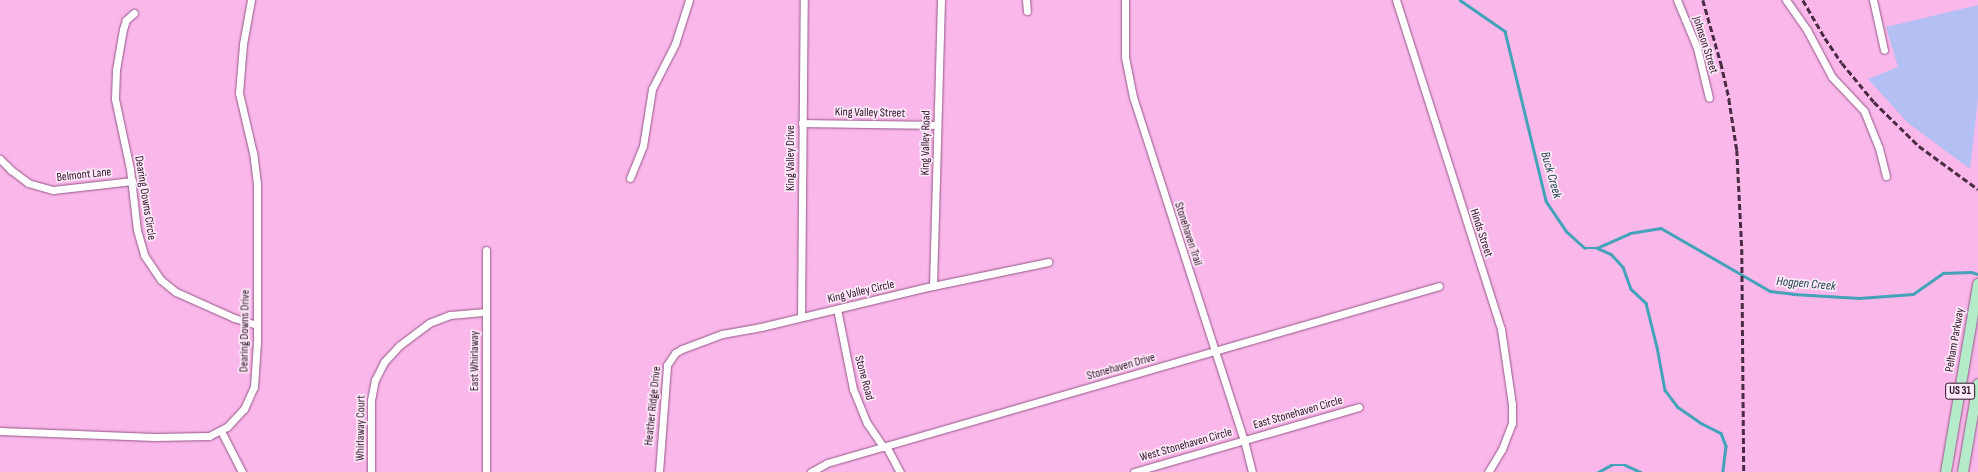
<!DOCTYPE html>
<style>
body{margin:0}
#map{position:relative;width:1978px;height:472px;overflow:hidden;background:#fab7ea;font-family:"Sofia Sans Condensed",sans-serif}
div>[style]{position:absolute}
.green>*{inset:0;background:#b4bff4}
.stream>*{height:2.5px;margin:-1.25px;padding:0 1.25px;transform-origin:1.25px;border-radius:1.25px;background:#44a3b9}
.roads{filter:drop-shadow(0 0 1px #935785) drop-shadow(0 0 1px #935785)}
.minor>*{height:7px;margin:-3.5px;padding:0 3.5px;transform-origin:3.5px;border-radius:3.5px;background:#fff}
.primary>*{height:10px;margin:-5px;padding:0 5px;transform-origin:5px;border-radius:5px;background:#b6ebca}
.rail>*{height:2.5px;margin-top:-1.25px;transform-origin:0;background:repeating-linear-gradient(90deg,#492b42 0 6px,transparent 0 9px)}
span{translate:-50% -50%;white-space:nowrap;text-align:center;line-height:1.15;-webkit-text-stroke:3.5px #ffeaf9;paint-order:stroke}
.shield-label span{padding:1px 3px;background:#ffeaf9;border:1px solid;border-radius:3px;-webkit-text-stroke-width:0}
.shield-label{font-size:11px;color:#2c1427;font-weight:700}
.street-label{font-size:12px;color:#2c1427}
.water-label{font-size:13px;color:#133e48;font-style:italic}
</style>
<div id="map">
<div class="green">
<i style="clip-path:polygon(1978px 5px,1978px 99px,1970px 169px,1908px 123px,1868px 79px,1898px 67px,1886px 27px)"></i>
</div>
<div class="stream">
<i style="left:1460px;top:0;width:55px;rotate:34.6deg"></i>
<i style="left:1505px;top:31px;width:175px;rotate:76.4deg"></i>
<i style="left:1546px;top:201px;width:36px;rotate:56deg"></i>
<i style="left:1566px;top:231px;width:25px;rotate:42deg"></i>
<i style="left:1585px;top:248px;width:12px"></i>
<i style="left:1597px;top:248px;width:15px;rotate:23deg"></i>
<i style="left:1611px;top:254px;width:18px;rotate:47deg"></i>
<i style="left:1623px;top:267px;width:23px;rotate:70deg"></i>
<i style="left:1631px;top:289px;width:21px;rotate:43deg"></i>
<i style="left:1646px;top:303px;width:45px;rotate:76deg"></i>
<i style="left:1657px;top:347px;width:44px;rotate:79.5deg"></i>
<i style="left:1665px;top:390px;width:21px;rotate:53deg"></i>
<i style="left:1678px;top:407px;width:28px;rotate:35deg"></i>
<i style="left:1701px;top:423px;width:22px;rotate:27deg"></i>
<i style="left:1721px;top:433px;width:14px;rotate:69deg"></i>
<i style="left:1726px;top:446px;width:26px;rotate:97deg"></i>
<i style="left:1597px;top:248px;width:36px;rotate:-24deg"></i>
<i style="left:1630px;top:233px;width:31px;rotate:-9deg"></i>
<i style="left:1661px;top:228px;width:126px;rotate:30deg"></i>
<i style="left:1770px;top:291px;width:23px;rotate:7deg"></i>
<i style="left:1793px;top:294px;width:66px;rotate:3.5deg"></i>
<i style="left:1859px;top:298px;width:54px;rotate:-4.2deg"></i>
<i style="left:1913px;top:294px;width:37px;rotate:-35deg"></i>
<i style="left:1943px;top:273px;width:28px;rotate:-2deg"></i>
<i style="left:1971px;top:272px;width:7px;rotate:16deg"></i>
<i style="left:1598px;top:472px;width:15px;rotate:-28deg"></i>
<i style="left:1611px;top:465px;width:14px"></i>
<i style="left:1625px;top:465px;width:17px;rotate:24deg"></i>
</div>
<div class="roads">
<div class="minor">
<i style="left:1026px;top:0;width:11px;rotate:85deg"></i>
<i style="left:1125px;top:0;width:57px;rotate:90deg"></i>
<i style="left:1125px;top:57px;width:41px;rotate:78.7deg"></i>
<i style="left:1133px;top:97px;width:361px;rotate:72.1deg"></i>
<i style="left:1244px;top:440px;width:33px;rotate:76deg"></i>
<i style="left:1396px;top:0;width:345px;rotate:72.3deg"></i>
<i style="left:1501px;top:329px;width:76px;rotate:81.7deg"></i>
<i style="left:1512px;top:404px;width:19px;rotate:90deg"></i>
<i style="left:1512px;top:423px;width:28px;rotate:111deg"></i>
<i style="left:1502px;top:449px;width:27px;rotate:121deg"></i>
<i style="left:1677px;top:0;width:52px;rotate:67.4deg"></i>
<i style="left:1697px;top:48px;width:51px;rotate:76.5deg"></i>
<i style="left:1786px;top:0;width:37px;rotate:55deg"></i>
<i style="left:1807px;top:30px;width:53px;rotate:62deg"></i>
<i style="left:1832px;top:77px;width:47px;rotate:46.7deg"></i>
<i style="left:1864px;top:111px;width:40px;rotate:68deg"></i>
<i style="left:1879px;top:148px;width:29px;rotate:76deg"></i>
<i style="left:1873px;top:0;width:51px;rotate:77.6deg"></i>
<i style="left:134px;top:13px;width:11px;rotate:139deg"></i>
<i style="left:126px;top:20px;width:9px;rotate:108deg"></i>
<i style="left:123px;top:29px;width:42px;rotate:99.7deg"></i>
<i style="left:116px;top:70px;width:29px;rotate:92deg"></i>
<i style="left:115px;top:99px;width:72px;rotate:77.9deg"></i>
<i style="left:130px;top:169px;width:61px;rotate:83.5deg"></i>
<i style="left:137px;top:230px;width:26px;rotate:74deg"></i>
<i style="left:144px;top:255px;width:30px;rotate:56deg"></i>
<i style="left:161px;top:280px;width:19px;rotate:39deg"></i>
<i style="left:176px;top:292px;width:64px;rotate:24.1deg"></i>
<i style="left:234px;top:318px;width:24px;rotate:17deg"></i>
<i style="left:802px;top:123px;width:135px;rotate:0.8deg"></i>
<i style="left:0;top:159px;width:16px;rotate:45deg"></i>
<i style="left:11px;top:170px;width:21px;rotate:37deg"></i>
<i style="left:28px;top:183px;width:26px;rotate:16deg"></i>
<i style="left:53px;top:190px;width:80px;rotate:-6.5deg"></i>
<i style="left:630px;top:178px;width:35px;rotate:-68deg"></i>
<i style="left:643px;top:146px;width:58px;rotate:-81deg"></i>
<i style="left:652px;top:89px;width:51px;rotate:-62.9deg"></i>
<i style="left:675px;top:44px;width:46px;rotate:-72.3deg"></i>
<i style="left:933px;top:286px;width:286px;rotate:-88.4deg"></i>
<i style="left:837px;top:309px;width:82px;rotate:78.7deg"></i>
<i style="left:853px;top:389px;width:37px;rotate:68deg"></i>
<i style="left:867px;top:423px;width:29px;rotate:56deg"></i>
<i style="left:801px;top:317px;width:317px;rotate:-89.5deg"></i>
<i style="left:0;top:431px;width:154px;rotate:2.2deg"></i>
<i style="left:154px;top:437px;width:55px;rotate:-1deg"></i>
<i style="left:209px;top:436px;width:20px;rotate:-27deg"></i>
<i style="left:227px;top:427px;width:25px;rotate:-47deg"></i>
<i style="left:244px;top:409px;width:24px;rotate:-66deg"></i>
<i style="left:254px;top:387px;width:45px;rotate:-86.2deg"></i>
<i style="left:257px;top:342px;width:158px;rotate:-90deg"></i>
<i style="left:257px;top:184px;width:31px;rotate:-97deg"></i>
<i style="left:253px;top:153px;width:62px;rotate:-103.1deg"></i>
<i style="left:239px;top:93px;width:49px;rotate:-85.3deg"></i>
<i style="left:243px;top:44px;width:45px;rotate:-79.7deg"></i>
<i style="left:221px;top:431px;width:46px;rotate:62.9deg"></i>
<i style="left:886px;top:446px;width:30px;rotate:62deg"></i>
<i style="left:371px;top:472px;width:72px;rotate:-90deg"></i>
<i style="left:371px;top:400px;width:20px;rotate:-79deg"></i>
<i style="left:375px;top:380px;width:20px;rotate:-63deg"></i>
<i style="left:384px;top:362px;width:23px;rotate:-47deg"></i>
<i style="left:400px;top:345px;width:36px;rotate:-37deg"></i>
<i style="left:429px;top:323px;width:22px;rotate:-21deg"></i>
<i style="left:450px;top:315px;width:36px;rotate:-5deg"></i>
<i style="left:486px;top:472px;width:222px;rotate:-90deg"></i>
<i style="left:659px;top:472px;width:107px;rotate:-85.7deg"></i>
<i style="left:667px;top:365px;width:14px;rotate:-56deg"></i>
<i style="left:675px;top:353px;width:8px;rotate:-30deg"></i>
<i style="left:682px;top:349px;width:43px;rotate:-20.6deg"></i>
<i style="left:722px;top:334px;width:40px;rotate:-10deg"></i>
<i style="left:761px;top:327px;width:167px;rotate:-13.5deg"></i>
<i style="left:923px;top:288px;width:128px;rotate:-11.7deg"></i>
<i style="left:811px;top:472px;width:18px;rotate:-29deg"></i>
<i style="left:827px;top:463px;width:637px;rotate:-16.13deg"></i>
<i style="left:1134px;top:472px;width:234px;rotate:-16.1deg"></i>
</div>
<div class="primary">
<i style="left:1946px;top:472px;width:191px;rotate:-80.3deg"></i>
<i style="left:1963px;top:472px;width:89px;rotate:-80.3deg"></i>
</div>
</div>
<div class="rail">
<i style="left:1703px;top:0;width:66px;rotate:74.1deg"></i>
<i style="left:1721px;top:63px;width:37px;rotate:77deg"></i>
<i style="left:1729px;top:99px;width:52px;rotate:81.1deg"></i>
<i style="left:1737px;top:150px;width:99px;rotate:87.1deg"></i>
<i style="left:1742px;top:249px;width:223px;rotate:89.5deg"></i>
<i style="left:1803px;top:0;width:44px;rotate:59.9deg"></i>
<i style="left:1825px;top:38px;width:30px;rotate:56deg"></i>
<i style="left:1842px;top:63px;width:50px;rotate:50.6deg"></i>
<i style="left:1874px;top:102px;width:63px;rotate:44.4deg"></i>
<i style="left:1919px;top:146px;width:73px;rotate:36.1deg"></i>
</div>
<div class="shield-label">
<span style="left:1960px;top:391px">US 31</span>
</div>
<div class="street-label">
<span style="left:1705px;top:45px;rotate:72deg">Johnson Street</span>
<span style="left:870px;top:113px;rotate:1deg">King Valley Street</span>
<span style="left:926px;top:143px;rotate:-89deg">King Valley Road</span>
<span style="left:791px;top:158px;rotate:-90deg">King Valley Drive</span>
<span style="left:84px;top:175px;rotate:-6deg">Belmont Lane</span>
<span style="left:145px;top:198px;rotate:81deg">Dearing Downs Circle</span>
<span style="left:1481px;top:233px;rotate:72deg">Hinds Street</span>
<span style="left:1188px;top:234px;rotate:72deg">Stonehaven Trail</span>
<span style="left:861px;top:292px;rotate:-13deg">King Valley Circle</span>
<span style="left:245px;top:331px;rotate:-89deg">Dearing Downs Drive</span>
<span style="left:1955px;top:340px;rotate:-80deg">Pelham Parkway</span>
<span style="left:475px;top:361px;rotate:-90deg">East Whirlaway</span>
<span style="left:1121px;top:367px;rotate:-16deg">Stonehaven Drive</span>
<span style="left:864px;top:378px;rotate:75deg">Stone Road</span>
<span style="left:653px;top:406px;rotate:-84deg">Heather Ridge Drive</span>
<span style="left:1298px;top:413px;rotate:-16deg">East Stonehaven Circle</span>
<span style="left:361px;top:428px;rotate:-89deg">Whirlaway Court</span>
<span style="left:1186px;top:445px;rotate:-16deg">West Stonehaven Circle</span>
</div>
<div class="water-label">
<span style="left:1551px;top:175px;rotate:74deg">Buck Creek</span>
<span style="left:1806px;top:284px;rotate:5deg">Hogpen Creek</span>
</div>
</div>
